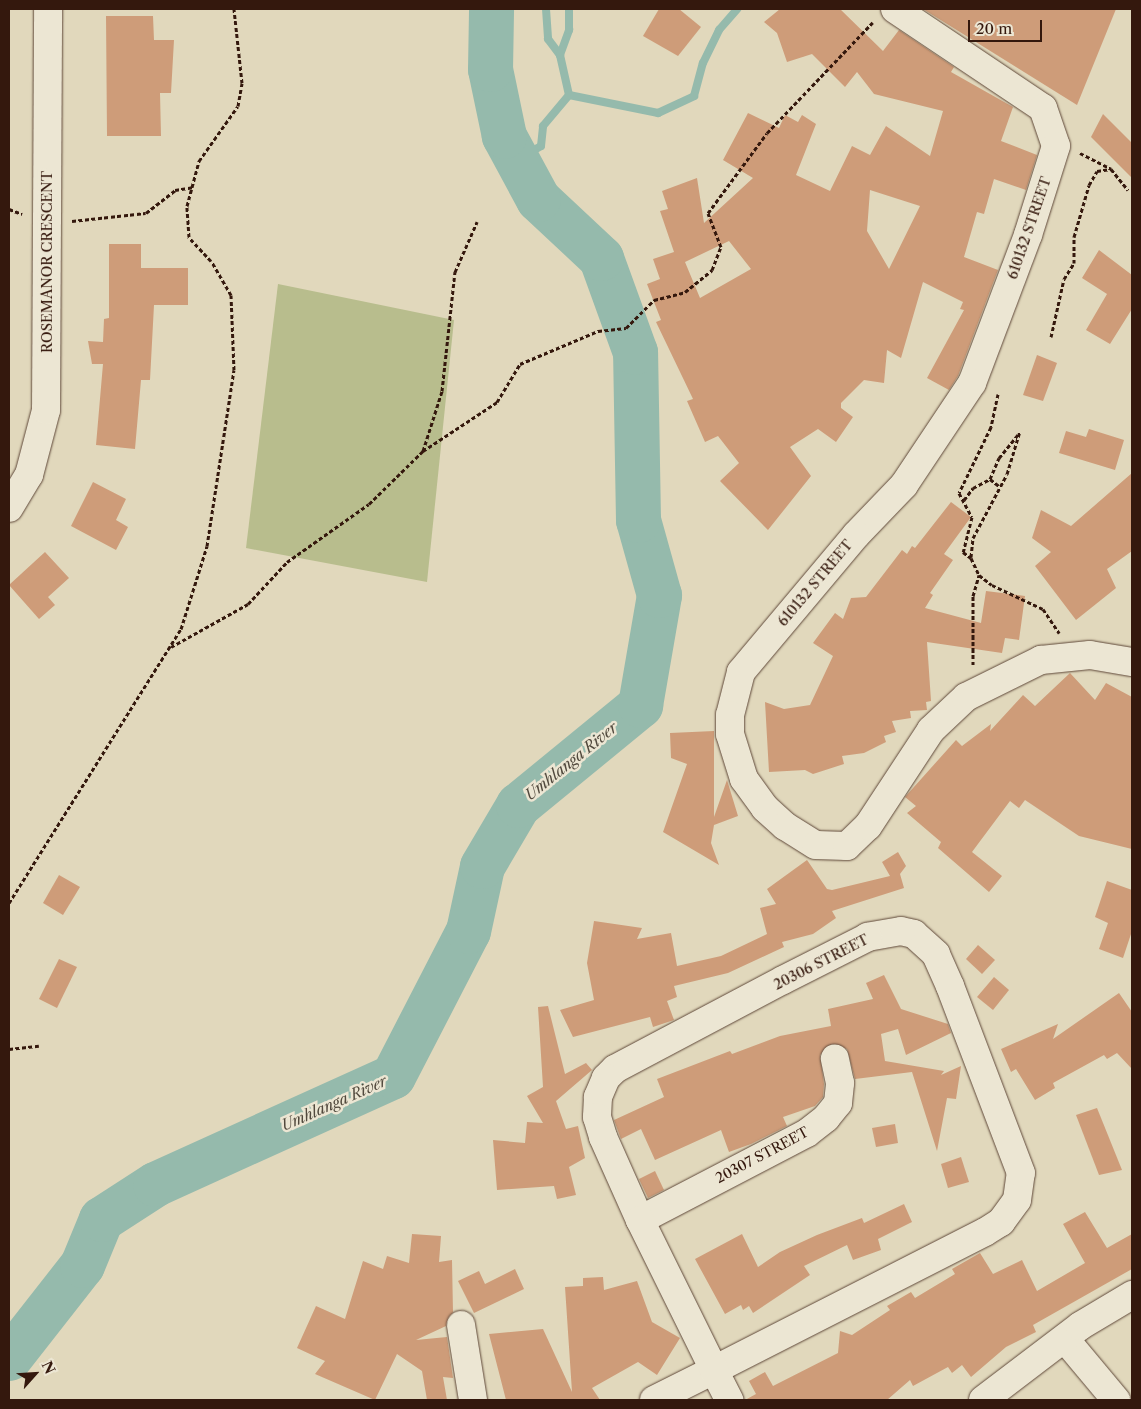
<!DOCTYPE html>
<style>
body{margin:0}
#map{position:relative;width:1141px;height:1409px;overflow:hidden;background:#e1d8bc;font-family:"Libre Caslon Text",serif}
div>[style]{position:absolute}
.green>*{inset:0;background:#b8bd8d}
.stream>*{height:8px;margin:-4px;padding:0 4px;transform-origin:4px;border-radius:4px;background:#95baac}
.river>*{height:45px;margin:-22.5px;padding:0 22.5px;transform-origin:22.5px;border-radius:22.5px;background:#95baac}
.building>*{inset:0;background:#ce9c79}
.path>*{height:3px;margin-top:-1.5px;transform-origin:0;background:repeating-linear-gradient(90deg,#34180d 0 4px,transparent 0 6.5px)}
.roads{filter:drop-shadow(0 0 1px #5f4839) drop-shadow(0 0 1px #5f4839)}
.minor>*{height:28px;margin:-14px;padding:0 14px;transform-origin:14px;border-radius:14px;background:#ece6d3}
span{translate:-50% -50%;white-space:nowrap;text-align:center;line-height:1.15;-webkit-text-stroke:5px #ece6d3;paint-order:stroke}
.street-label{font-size:14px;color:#34180d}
.water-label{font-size:15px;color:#51493d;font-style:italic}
.frame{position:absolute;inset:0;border:10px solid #34180d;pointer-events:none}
.north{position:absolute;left:10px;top:1349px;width:50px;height:50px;-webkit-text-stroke:4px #ece6d3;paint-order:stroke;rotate:64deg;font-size:14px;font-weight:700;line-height:20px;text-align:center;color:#34180d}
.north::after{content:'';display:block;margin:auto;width:18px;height:22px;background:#34180d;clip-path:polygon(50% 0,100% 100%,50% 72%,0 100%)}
.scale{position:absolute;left:968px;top:20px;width:74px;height:22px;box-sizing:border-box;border:2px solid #34180d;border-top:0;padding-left:6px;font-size:15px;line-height:18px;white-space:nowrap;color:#34180d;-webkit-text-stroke:4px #ece6d3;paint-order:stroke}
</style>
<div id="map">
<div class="green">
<i style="clip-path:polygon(278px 284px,454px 320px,427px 582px,246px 548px)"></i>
</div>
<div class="stream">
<i style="left:546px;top:9px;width:30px;rotate:86deg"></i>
<i style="left:548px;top:39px;width:20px;rotate:53deg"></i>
<i style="left:569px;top:95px;width:41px;rotate:-102.7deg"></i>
<i style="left:560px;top:55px;width:27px;rotate:-70deg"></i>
<i style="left:569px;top:30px;width:21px;rotate:-90deg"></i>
<i style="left:522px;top:170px;width:15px;rotate:-79deg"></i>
<i style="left:525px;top:155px;width:18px;rotate:-29deg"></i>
<i style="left:541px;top:146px;width:20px;rotate:-84deg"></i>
<i style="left:543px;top:126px;width:40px;rotate:-50deg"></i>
<i style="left:569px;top:95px;width:91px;rotate:11.4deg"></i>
<i style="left:658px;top:113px;width:40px;rotate:-25deg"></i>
<i style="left:694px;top:96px;width:34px;rotate:-75deg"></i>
<i style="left:703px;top:63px;width:37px;rotate:-64deg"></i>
<i style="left:719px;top:30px;width:28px;rotate:-49deg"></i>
</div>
<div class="river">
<i style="left:9px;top:1358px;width:118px;rotate:-51.9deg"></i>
<i style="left:82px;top:1265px;width:50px;rotate:-67.6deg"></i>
<i style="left:101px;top:1219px;width:64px;rotate:-32.9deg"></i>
<i style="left:155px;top:1184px;width:261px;rotate:-24.4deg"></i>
<i style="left:393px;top:1076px;width:163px;rotate:-62.7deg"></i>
<i style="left:468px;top:931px;width:66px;rotate:-77.8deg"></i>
<i style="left:482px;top:866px;width:71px;rotate:-59.5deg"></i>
<i style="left:518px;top:805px;width:158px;rotate:-39.3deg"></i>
<i style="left:640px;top:705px;width:112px;rotate:-80.2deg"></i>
<i style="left:659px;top:595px;width:78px;rotate:-105.6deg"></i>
<i style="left:638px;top:520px;width:168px;rotate:-91deg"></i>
<i style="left:635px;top:352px;width:100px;rotate:-109.9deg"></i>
<i style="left:601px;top:258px;width:86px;rotate:-136.9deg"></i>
<i style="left:538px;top:199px;width:72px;rotate:-118.4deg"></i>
<i style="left:504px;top:136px;width:68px;rotate:-101.8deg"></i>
<i style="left:490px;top:69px;width:60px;rotate:-89deg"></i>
</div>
<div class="building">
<i style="clip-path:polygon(659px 9px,679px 9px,701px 27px,678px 56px,643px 36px)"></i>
<i style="clip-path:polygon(evenodd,780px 9px,840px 9px,883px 51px,899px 30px,954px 67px,951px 72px,1013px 107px,1001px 141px,1037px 155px,1026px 190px,994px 179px,984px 214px,977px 212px,964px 257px,998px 270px,958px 376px,949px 390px,927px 378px,964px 310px,960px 309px,963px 302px,923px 282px,901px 358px,887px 350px,884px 383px,864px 380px,841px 403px,841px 408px,853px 417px,836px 442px,818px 429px,790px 447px,811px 476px,768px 530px,720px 481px,739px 463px,718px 436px,705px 442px,687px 401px,693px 399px,656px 322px,661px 320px,647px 284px,660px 279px,653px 259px,674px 252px,660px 211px,668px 209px,662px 191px,697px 178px,704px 223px,753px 178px,723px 160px,748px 113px,779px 128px,785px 115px,798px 122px,802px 115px,816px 124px,796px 175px,830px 191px,852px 146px,870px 155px,886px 126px,930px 156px,943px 111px,874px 94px,857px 72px,845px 87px,812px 54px,787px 62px,777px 33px,764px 22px,780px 9px,870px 190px,920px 206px,889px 269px,867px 231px,870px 190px,780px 9px,729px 241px,751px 269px,700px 298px,685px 262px,729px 241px)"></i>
<i style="clip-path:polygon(923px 9px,1116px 9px,1077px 105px)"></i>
<i style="clip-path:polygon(106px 16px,153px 16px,154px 40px,174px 40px,171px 93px,160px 93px,161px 136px,107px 136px)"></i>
<i style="clip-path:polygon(1103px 114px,1132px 143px,1132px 178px,1091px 137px)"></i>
<i style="clip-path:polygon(109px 244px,141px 244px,141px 268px,188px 268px,188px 305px,154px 305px,150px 380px,141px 380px,135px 449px,96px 445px,103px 364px,92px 364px,88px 341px,103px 342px,104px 319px,109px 318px)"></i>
<i style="clip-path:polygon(1099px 250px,1132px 275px,1132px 309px,1110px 344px,1086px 330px,1107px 294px,1082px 278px)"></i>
<i style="clip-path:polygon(1037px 355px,1057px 363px,1043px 401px,1023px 395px)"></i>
<i style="clip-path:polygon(1089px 429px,1124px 440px,1115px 470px,1059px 453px,1066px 431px,1086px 437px)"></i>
<i style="clip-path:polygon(1132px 473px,1132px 551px,1107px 569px,1116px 588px,1076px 620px,1035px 566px,1051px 552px,1032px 538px,1041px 510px,1071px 526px)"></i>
<i style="clip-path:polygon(93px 482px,126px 499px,116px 520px,128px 527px,116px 550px,71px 526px)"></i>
<i style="clip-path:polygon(951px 502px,971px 517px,944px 554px,953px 560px,930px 593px,933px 595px,925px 608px,981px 623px,986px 591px,1025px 596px,1019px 640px,1005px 638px,1002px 653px,927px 642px,931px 701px,926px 702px,927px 710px,910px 711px,911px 718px,892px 721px,896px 732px,884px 736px,886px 742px,864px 753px,842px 756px,844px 764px,813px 774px,805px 770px,769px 772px,765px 702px,784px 709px,810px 705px,833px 656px,813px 643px,835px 613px,843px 619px,851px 598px,866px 597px,902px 550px,907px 554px,912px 546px,915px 548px)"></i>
<i style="clip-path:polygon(45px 552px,69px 578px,48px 597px,55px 605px,39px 619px,9px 585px)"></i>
<i style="clip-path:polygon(1070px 673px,1095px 700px,1106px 683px,1132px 697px,1132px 849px,1079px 836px,1025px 800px,1019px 808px,1010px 801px,972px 852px,1002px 876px,989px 892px,938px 848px,941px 842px,907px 813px,916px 806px,905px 797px,956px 740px,962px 746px,991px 724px,990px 731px,1023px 695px,1035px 706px)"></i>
<i style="clip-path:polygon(714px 731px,714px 817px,727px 780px,738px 816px,714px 825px,711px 843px,719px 865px,663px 832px,687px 764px,671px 758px,670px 733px)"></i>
<i style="clip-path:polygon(898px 852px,906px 866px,900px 874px,904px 888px,832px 911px,836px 918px,813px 934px,782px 942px,784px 947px,728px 973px,674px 986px,677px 997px,667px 1001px,674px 1020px,653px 1027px,650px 1017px,573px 1037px,560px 1010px,594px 1000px,587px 963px,594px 921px,642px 928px,637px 939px,671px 933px,677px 966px,721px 956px,767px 934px,760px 908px,776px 904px,767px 889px,807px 860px,827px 889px,832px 890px,890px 876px,882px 862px)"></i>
<i style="clip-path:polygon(59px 875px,80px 887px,63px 915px,43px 903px)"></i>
<i style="clip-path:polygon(1107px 881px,1132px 890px,1132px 931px,1123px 958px,1099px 949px,1108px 923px,1095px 917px)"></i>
<i style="clip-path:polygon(978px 945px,995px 960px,982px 974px,966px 959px)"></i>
<i style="clip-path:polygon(59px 959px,77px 967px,57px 1008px,39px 999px)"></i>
<i style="clip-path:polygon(884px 975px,901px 1009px,948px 1024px,951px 1033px,906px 1055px,898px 1029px,881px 1034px,885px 1061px,944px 1071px,941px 1075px,961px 1066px,956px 1099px,947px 1098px,937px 1151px,912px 1072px,855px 1079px,847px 1049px,832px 1044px,820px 1055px,824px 1084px,823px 1097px,815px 1106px,783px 1117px,787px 1126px,751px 1144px,729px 1152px,721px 1130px,655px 1160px,641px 1129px,621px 1139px,614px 1120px,664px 1097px,657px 1079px,730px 1051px,732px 1054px,780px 1036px,831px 1026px,828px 1009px,873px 999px,866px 983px)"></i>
<i style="clip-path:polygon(994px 977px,1009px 990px,993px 1010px,977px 997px)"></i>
<i style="clip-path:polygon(1119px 993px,1132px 1012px,1132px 1069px,1117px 1053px,1107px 1059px,1104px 1055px,1053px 1083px,1055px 1088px,1035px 1100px,1016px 1069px,1011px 1072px,1001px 1049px,1058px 1024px,1053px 1039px)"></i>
<i style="clip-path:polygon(548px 1006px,565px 1074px,586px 1063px,592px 1070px,556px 1101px,566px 1129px,578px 1126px,585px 1158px,569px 1167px,576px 1195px,557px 1199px,554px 1186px,497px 1190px,493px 1140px,525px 1143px,527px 1122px,543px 1123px,527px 1096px,543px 1087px,538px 1007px)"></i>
<i style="clip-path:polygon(1097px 1108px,1122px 1170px,1099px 1175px,1076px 1115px)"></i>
<i style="clip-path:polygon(895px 1124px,898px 1143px,876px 1147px,872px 1128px)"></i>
<i style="clip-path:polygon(961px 1157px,969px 1182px,948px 1188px,941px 1164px)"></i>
<i style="clip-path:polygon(655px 1171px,664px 1190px,648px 1198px,639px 1179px)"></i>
<i style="clip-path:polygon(904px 1204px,912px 1222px,878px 1239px,881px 1250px,853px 1260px,847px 1245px,804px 1266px,810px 1275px,753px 1313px,749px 1306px,743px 1310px,741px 1305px,725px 1314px,695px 1259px,742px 1234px,758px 1267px,780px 1252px,817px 1235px,862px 1218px,864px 1223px)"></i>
<i style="clip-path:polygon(1085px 1212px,1107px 1248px,1132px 1234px,1132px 1269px,1033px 1325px,1036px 1332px,1006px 1347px,971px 1377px,962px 1365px,952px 1373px,948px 1367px,913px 1386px,910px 1380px,887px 1400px,745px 1400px,756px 1394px,749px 1381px,765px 1372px,773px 1386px,838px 1353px,840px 1331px,852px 1335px,890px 1310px,887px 1306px,911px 1292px,915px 1298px,955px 1274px,952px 1269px,980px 1253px,993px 1274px,1022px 1260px,1037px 1291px,1085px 1263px,1063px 1224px)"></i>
<i style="clip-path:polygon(412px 1234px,441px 1236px,439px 1262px,452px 1260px,453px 1312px,446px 1326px,416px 1340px,447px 1337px,453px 1378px,443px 1377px,447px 1400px,427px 1400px,422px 1371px,397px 1354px,375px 1400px,315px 1374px,325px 1361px,297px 1348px,316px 1306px,345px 1319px,363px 1261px,383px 1269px,387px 1256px,409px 1263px)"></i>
<i style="clip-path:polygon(515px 1269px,524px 1289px,474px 1313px,458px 1281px,479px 1271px,485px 1284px)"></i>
<i style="clip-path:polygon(603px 1277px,604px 1290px,637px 1281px,652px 1322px,680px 1338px,657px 1375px,638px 1362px,592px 1388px,600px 1400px,506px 1400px,489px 1334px,543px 1329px,572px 1392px,565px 1287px,583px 1286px,583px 1278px)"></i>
</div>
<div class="path">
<i style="left:1080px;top:153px;width:35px;rotate:27deg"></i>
<i style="left:1111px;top:169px;width:27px;rotate:51deg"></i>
<i style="left:9px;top:209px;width:14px;rotate:21deg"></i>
<i style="left:72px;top:221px;width:74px;rotate:-6.2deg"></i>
<i style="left:146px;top:213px;width:37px;rotate:-38deg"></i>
<i style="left:175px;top:190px;width:18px;rotate:-9deg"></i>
<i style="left:1051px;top:337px;width:59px;rotate:-77.4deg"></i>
<i style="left:1064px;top:279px;width:19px;rotate:-58deg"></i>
<i style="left:1074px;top:263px;width:26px;rotate:-90deg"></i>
<i style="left:1074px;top:237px;width:54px;rotate:-73.9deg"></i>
<i style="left:1089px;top:185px;width:16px;rotate:-60deg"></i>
<i style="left:1097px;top:171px;width:14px;rotate:-8deg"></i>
<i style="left:998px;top:394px;width:34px;rotate:102deg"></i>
<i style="left:991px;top:427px;width:73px;rotate:115.9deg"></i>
<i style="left:959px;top:493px;width:27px;rotate:62deg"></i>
<i style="left:972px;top:517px;width:36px;rotate:104deg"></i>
<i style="left:963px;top:552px;width:10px;rotate:37deg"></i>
<i style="left:971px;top:558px;width:19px;rotate:65deg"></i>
<i style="left:979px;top:575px;width:16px;rotate:38deg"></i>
<i style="left:992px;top:585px;width:56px;rotate:25.2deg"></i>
<i style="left:1043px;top:609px;width:29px;rotate:56deg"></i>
<i style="left:423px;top:451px;width:89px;rotate:-33.5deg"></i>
<i style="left:497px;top:402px;width:44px;rotate:-58.8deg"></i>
<i style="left:520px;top:364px;width:85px;rotate:-22.9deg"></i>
<i style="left:598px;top:331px;width:28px;rotate:-6deg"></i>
<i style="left:626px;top:328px;width:40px;rotate:-45deg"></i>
<i style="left:654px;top:300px;width:32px;rotate:-14deg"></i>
<i style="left:685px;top:292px;width:35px;rotate:-39deg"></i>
<i style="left:712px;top:270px;width:25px;rotate:-69deg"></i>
<i style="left:721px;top:247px;width:36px;rotate:-111deg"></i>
<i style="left:708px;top:213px;width:99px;rotate:-53.6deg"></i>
<i style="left:767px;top:133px;width:153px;rotate:-46.3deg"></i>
<i style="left:990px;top:479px;width:11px;rotate:38deg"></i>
<i style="left:964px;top:500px;width:15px;rotate:-53deg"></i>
<i style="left:973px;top:488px;width:19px;rotate:-28deg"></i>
<i style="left:990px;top:479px;width:23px;rotate:-67deg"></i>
<i style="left:999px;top:458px;width:32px;rotate:-51deg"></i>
<i style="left:971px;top:557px;width:19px;rotate:-84deg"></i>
<i style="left:973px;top:538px;width:72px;rotate:-62deg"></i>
<i style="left:1007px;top:474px;width:45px;rotate:-73.2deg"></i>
<i style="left:171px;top:647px;width:88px;rotate:-29.2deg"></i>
<i style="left:248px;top:604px;width:57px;rotate:-47.1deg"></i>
<i style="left:287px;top:562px;width:100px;rotate:-35.3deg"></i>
<i style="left:369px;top:504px;width:76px;rotate:-44.5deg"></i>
<i style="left:423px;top:451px;width:63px;rotate:-72.4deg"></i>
<i style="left:442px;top:391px;width:120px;rotate:-83.8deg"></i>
<i style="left:455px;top:272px;width:55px;rotate:-66.3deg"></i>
<i style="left:973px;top:665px;width:69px;rotate:-90deg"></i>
<i style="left:973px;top:596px;width:22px;rotate:-74deg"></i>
<i style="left:9px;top:903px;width:324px;rotate:-57.9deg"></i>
<i style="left:181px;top:629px;width:87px;rotate:-72.6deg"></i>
<i style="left:207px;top:546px;width:178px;rotate:-81.3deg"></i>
<i style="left:234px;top:370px;width:75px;rotate:-92.3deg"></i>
<i style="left:231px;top:295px;width:39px;rotate:-120deg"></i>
<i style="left:211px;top:261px;width:33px;rotate:-133deg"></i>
<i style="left:189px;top:237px;width:31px;rotate:-94deg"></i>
<i style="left:187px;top:206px;width:47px;rotate:-75.1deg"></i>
<i style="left:199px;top:161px;width:67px;rotate:-54.7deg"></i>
<i style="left:238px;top:106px;width:23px;rotate:-80deg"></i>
<i style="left:242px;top:83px;width:74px;rotate:-96.2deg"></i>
<i style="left:9px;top:1049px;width:30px;rotate:-6deg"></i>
</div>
<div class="roads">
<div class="minor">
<i style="left:895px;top:9px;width:178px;rotate:33.8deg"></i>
<i style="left:1043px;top:108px;width:40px;rotate:71.1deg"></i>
<i style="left:1056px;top:146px;width:93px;rotate:107.5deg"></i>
<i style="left:1028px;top:235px;width:158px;rotate:110.7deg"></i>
<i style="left:972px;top:383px;width:123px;rotate:123.7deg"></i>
<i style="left:904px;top:485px;width:69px;rotate:133.8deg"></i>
<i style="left:856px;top:535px;width:179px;rotate:130deg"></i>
<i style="left:741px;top:672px;width:44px;rotate:104.3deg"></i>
<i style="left:730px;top:715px;width:19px;rotate:90deg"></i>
<i style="left:730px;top:734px;width:47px;rotate:72.7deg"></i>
<i style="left:744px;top:779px;width:36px;rotate:54deg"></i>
<i style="left:765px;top:808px;width:27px;rotate:42deg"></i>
<i style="left:785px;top:826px;width:36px;rotate:32deg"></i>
<i style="left:816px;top:845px;width:31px;rotate:2deg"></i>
<i style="left:847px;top:846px;width:29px;rotate:-44deg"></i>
<i style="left:868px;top:826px;width:115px;rotate:-56.7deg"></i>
<i style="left:931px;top:730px;width:48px;rotate:-43.3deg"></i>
<i style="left:966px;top:697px;width:84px;rotate:-26.3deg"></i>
<i style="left:1041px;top:660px;width:49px;rotate:-5.8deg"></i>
<i style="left:1090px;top:655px;width:43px;rotate:9.5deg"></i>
<i style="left:9px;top:508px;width:39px;rotate:-59deg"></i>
<i style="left:29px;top:475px;width:67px;rotate:-75.3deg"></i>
<i style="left:46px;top:410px;width:401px;rotate:-89.7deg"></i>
<i style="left:640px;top:1220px;width:188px;rotate:-27.5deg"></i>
<i style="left:807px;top:1133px;width:24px;rotate:-38deg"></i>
<i style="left:826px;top:1118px;width:19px;rotate:-51deg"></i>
<i style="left:838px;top:1103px;width:20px;rotate:-84deg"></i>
<i style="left:840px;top:1083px;width:25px;rotate:-102deg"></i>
<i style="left:461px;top:1325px;width:76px;rotate:80.9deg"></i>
<i style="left:1065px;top:1339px;width:80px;rotate:50.1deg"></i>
<i style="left:654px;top:1400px;width:67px;rotate:-26.6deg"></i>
<i style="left:714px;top:1370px;width:304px;rotate:-27deg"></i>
<i style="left:985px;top:1232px;width:19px;rotate:-32deg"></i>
<i style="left:1001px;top:1222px;width:27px;rotate:-54deg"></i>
<i style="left:1017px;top:1200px;width:27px;rotate:-82deg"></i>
<i style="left:1021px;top:1173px;width:200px;rotate:-110.8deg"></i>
<i style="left:950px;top:986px;width:35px;rotate:-114deg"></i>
<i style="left:936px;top:954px;width:30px;rotate:-138deg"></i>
<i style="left:914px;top:934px;width:13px;rotate:-167deg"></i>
<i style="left:901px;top:931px;width:34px;rotate:170deg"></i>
<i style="left:868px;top:937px;width:95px;rotate:153.2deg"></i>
<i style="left:783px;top:980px;width:190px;rotate:152.1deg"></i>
<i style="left:615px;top:1069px;width:13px;rotate:135deg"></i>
<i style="left:606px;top:1078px;width:21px;rotate:113deg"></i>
<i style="left:598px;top:1097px;width:20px;rotate:93deg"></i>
<i style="left:597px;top:1117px;width:21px;rotate:73deg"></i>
<i style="left:603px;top:1137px;width:91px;rotate:66deg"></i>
<i style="left:640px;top:1220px;width:167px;rotate:63.7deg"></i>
<i style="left:714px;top:1370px;width:34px;rotate:63deg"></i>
<i style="left:983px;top:1400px;width:122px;rotate:-37.3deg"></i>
<i style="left:1080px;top:1326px;width:61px;rotate:-30.8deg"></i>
</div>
</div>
<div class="street-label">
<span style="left:1029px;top:228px;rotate:-71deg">610132 STREET</span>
<span style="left:47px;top:262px;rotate:-90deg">ROSEMANOR CRESCENT</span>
<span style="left:815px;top:583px;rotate:-50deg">610132 STREET</span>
<span style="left:821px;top:962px;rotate:-27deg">20306 STREET</span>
<span style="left:762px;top:1155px;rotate:-28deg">20307 STREET</span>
</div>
<div class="water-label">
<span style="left:571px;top:761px;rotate:-39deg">Umhlanga River</span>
<span style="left:334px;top:1103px;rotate:-24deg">Umhlanga River</span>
</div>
<div class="frame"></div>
<div class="north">N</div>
<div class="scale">20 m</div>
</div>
